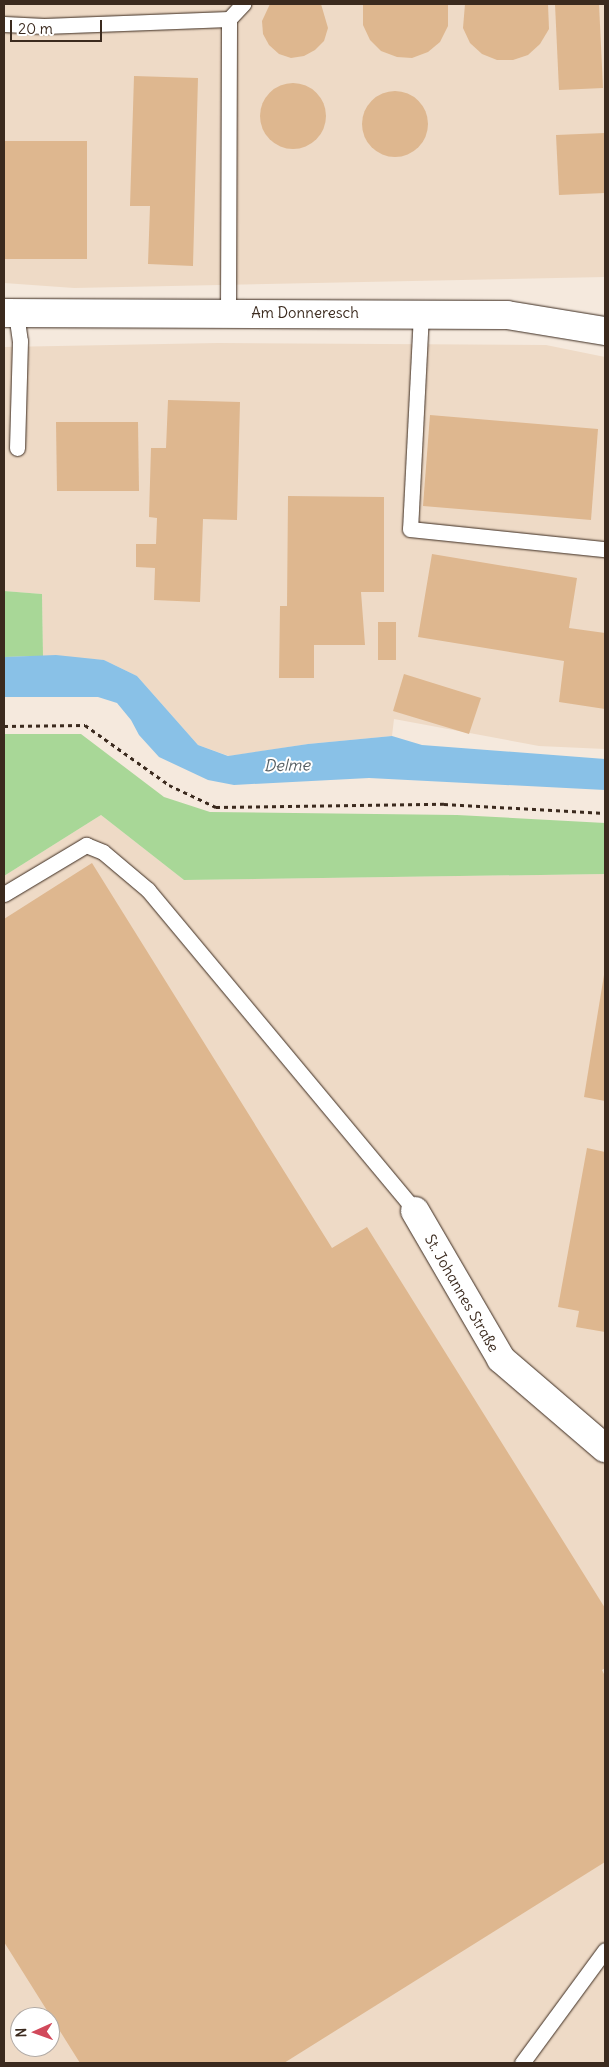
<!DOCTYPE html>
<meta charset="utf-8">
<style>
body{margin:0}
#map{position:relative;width:609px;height:2067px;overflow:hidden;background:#f5e9dd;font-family:Delius,sans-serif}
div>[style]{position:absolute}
.built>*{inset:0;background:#eedac6}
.green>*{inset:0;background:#a8d797}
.water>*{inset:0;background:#89c1e7}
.building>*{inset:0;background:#deb78f}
.round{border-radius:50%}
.path>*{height:3px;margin-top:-1.5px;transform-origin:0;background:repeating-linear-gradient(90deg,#3b2a1e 0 4px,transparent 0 8px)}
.roads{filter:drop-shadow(0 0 1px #3b2a1e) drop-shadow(0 0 1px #3b2a1e)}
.lane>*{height:15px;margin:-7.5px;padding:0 7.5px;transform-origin:7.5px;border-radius:7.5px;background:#fff}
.street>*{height:28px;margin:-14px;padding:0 14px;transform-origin:14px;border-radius:14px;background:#fff}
span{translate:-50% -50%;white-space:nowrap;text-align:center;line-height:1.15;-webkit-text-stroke:4px #fff;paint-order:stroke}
.street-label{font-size:15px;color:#3b2a1e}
.water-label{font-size:16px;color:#565f64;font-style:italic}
.frame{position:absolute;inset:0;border:5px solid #3b2a1e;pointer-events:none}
.north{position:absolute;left:10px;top:2007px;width:50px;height:50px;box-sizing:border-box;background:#fff;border:1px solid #b1aaa5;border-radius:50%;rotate:268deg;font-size:14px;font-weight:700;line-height:20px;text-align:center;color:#3b2a1e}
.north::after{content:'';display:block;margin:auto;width:18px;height:22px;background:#d1495b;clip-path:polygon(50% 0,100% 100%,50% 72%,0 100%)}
.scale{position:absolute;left:10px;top:20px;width:92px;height:22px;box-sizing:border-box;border:2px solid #3b2a1e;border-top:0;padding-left:6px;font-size:15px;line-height:18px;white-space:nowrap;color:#3b2a1e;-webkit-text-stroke:4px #fff;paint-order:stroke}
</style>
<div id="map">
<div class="built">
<i style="clip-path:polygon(4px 4px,605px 4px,605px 277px,74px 288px,4px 283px)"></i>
<i style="clip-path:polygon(218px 343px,546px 345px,605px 357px,605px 749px,539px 746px,394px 719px,392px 736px,308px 744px,229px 756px,198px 745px,137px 676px,104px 660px,43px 656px,42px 594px,4px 591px,4px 347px)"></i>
<i style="clip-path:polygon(evenodd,101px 815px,184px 880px,605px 874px,605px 2063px,4px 2063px,4px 876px,101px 815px,20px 2017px,50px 2017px,50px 2047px,20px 2047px,20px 2017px)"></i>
</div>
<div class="green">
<i style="clip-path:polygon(4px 591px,42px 594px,43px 656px,4px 657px)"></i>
<i style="clip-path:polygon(4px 734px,81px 734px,164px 797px,210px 812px,457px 815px,605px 823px,605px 874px,184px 880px,101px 815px,4px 876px)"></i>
</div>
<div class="water">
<i style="clip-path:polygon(56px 655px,104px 660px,137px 676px,198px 745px,228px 756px,308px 744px,392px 736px,422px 745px,605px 759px,605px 790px,369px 778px,234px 785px,208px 780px,159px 757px,139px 735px,131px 720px,117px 703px,98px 697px,4px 697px,4px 657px)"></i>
</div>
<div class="building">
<i style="clip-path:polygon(270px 4px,321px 4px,328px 28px,324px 41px,315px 50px,304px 56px,291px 58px,279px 54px,269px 45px,263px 34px,262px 21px)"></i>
<i style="clip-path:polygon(363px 4px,448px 4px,448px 26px,440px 42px,428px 52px,412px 58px,397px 57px,381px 51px,370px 40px,363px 25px)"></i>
<i style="clip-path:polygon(465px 4px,548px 4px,549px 29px,540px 44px,528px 55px,513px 60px,497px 60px,482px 54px,470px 43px,463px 28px)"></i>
<i style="clip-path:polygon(555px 4px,599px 4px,603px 88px,559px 90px)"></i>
<i style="clip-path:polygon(134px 76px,198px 78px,193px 266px,148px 264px,150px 206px,130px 206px)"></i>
<i class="round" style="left:260px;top:83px;width:66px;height:66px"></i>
<i class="round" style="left:362px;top:91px;width:66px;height:66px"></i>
<i style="clip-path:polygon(605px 133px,605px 193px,559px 195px,556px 135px)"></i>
<i style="clip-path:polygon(4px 141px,87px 141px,87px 259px,4px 259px)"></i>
<i style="clip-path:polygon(168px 400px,240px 402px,237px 520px,203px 519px,200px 602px,154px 600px,155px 568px,136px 567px,136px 544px,156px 544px,157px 518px,149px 517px,151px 448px,166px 448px)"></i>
<i style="clip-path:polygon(430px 415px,598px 429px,591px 520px,423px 506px)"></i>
<i style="clip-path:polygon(56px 422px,138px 422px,139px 491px,57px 491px)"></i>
<i style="clip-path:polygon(288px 496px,384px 497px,384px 592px,361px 592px,365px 645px,314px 645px,314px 678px,279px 678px,280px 606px,287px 606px)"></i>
<i style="clip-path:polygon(432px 554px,577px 578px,569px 628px,605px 633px,605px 709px,559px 702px,564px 661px,418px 637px)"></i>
<i style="clip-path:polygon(378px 622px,396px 622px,396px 660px,378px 660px)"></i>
<i style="clip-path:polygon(404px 674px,481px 698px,469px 734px,393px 711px)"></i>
<i style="clip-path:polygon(92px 863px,332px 1248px,367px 1227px,605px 1608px,605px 1668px,602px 1670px,605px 1676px,605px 1862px,284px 2063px,80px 2063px,4px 1942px,4px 919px)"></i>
<i style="clip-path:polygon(604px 975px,605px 975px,605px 1101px,584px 1097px)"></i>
<i style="clip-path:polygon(587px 1148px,605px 1152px,605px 1332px,576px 1327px,579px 1311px,558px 1307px)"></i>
</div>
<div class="path">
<i style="left:4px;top:726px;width:81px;rotate:-0.7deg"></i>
<i style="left:85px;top:725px;width:103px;rotate:35.5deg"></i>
<i style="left:169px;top:785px;width:52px;rotate:25.1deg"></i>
<i style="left:216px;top:807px;width:228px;rotate:-0.8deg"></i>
<i style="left:444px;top:804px;width:161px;rotate:3.2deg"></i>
</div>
<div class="roads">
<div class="lane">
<i style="left:4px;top:24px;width:40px;rotate:2.9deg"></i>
<i style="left:44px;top:26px;width:185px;rotate:-2.2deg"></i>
<i style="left:16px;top:313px;width:28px;rotate:82deg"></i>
<i style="left:20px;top:341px;width:107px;rotate:91.6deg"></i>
<i style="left:228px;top:313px;width:294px;rotate:-89.8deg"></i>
<i style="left:229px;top:19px;width:21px;rotate:-47deg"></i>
<i style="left:421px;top:313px;width:216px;rotate:92.9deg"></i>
<i style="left:410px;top:529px;width:196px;rotate:5.9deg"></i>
<i style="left:4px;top:894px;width:96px;rotate:-30.9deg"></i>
<i style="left:86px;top:845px;width:18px;rotate:22deg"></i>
<i style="left:103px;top:852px;width:59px;rotate:40.2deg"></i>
<i style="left:148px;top:890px;width:418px;rotate:50.2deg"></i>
<i style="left:522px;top:2063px;width:140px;rotate:-53.7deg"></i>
</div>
<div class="street">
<i style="left:4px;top:313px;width:503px;rotate:0.23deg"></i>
<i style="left:507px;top:315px;width:99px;rotate:9.3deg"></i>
<i style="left:415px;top:1211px;width:171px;rotate:59.8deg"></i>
<i style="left:501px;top:1359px;width:137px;rotate:40.6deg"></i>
</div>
</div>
<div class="street-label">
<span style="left:305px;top:313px">Am Donneresch</span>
<span style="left:462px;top:1293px;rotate:60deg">St. Johannes Straße</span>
</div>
<div class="water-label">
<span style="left:287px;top:765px;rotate:-1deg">Delme</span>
</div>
<div class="frame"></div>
<div class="north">N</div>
<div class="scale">20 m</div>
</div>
